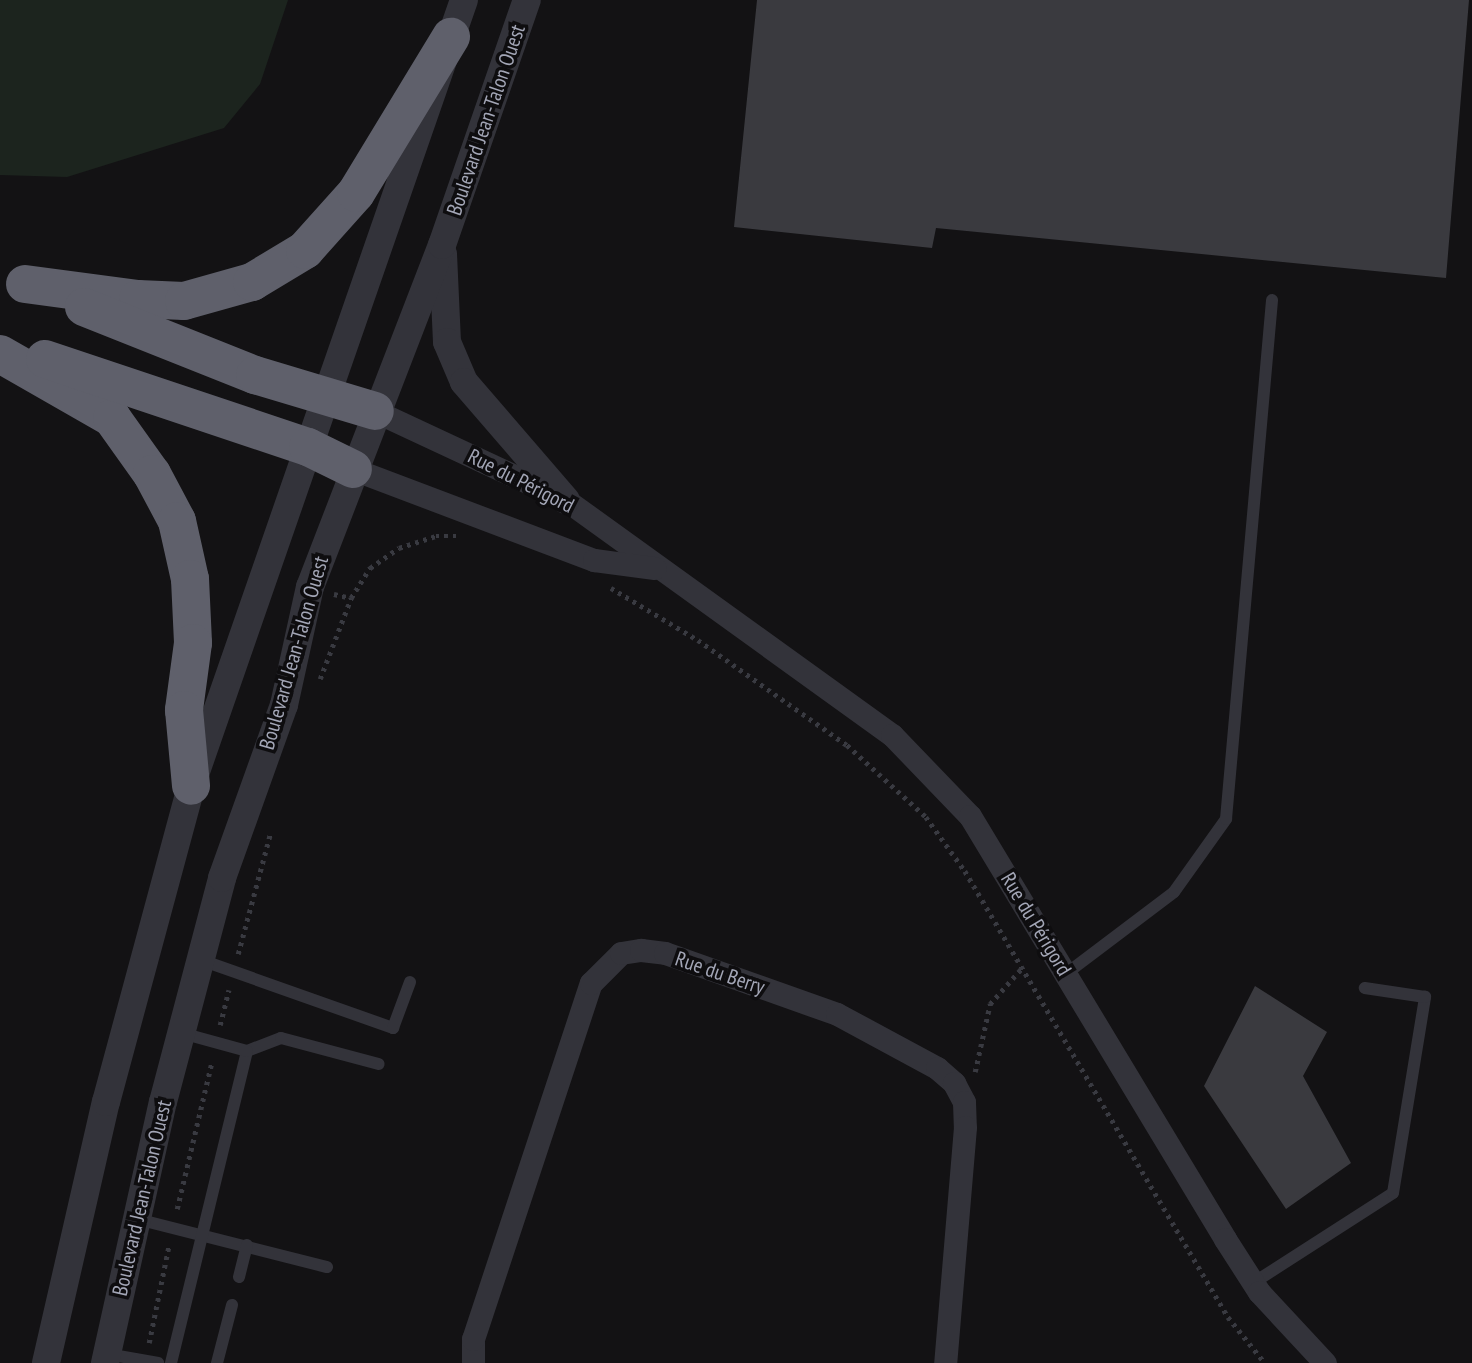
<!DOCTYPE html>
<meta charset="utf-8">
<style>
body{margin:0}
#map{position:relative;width:1472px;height:1363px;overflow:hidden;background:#131214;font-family:"PT Sans Narrow",sans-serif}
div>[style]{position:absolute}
.green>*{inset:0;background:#1c241e}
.building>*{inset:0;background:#3a3a3f}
.path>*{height:4.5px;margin-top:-2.25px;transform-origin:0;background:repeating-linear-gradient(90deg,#393a41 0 3.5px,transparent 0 8.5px)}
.service>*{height:12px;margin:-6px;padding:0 6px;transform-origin:6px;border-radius:6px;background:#33333a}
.minor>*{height:23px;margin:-11.5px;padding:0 11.5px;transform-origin:11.5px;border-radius:11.5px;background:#33333a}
.tertiary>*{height:28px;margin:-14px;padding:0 14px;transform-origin:14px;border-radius:14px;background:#33333a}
.motorway>*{height:38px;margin:-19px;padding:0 19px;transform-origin:19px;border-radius:19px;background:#5f606b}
span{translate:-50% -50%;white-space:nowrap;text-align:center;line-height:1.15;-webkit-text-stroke:7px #0e0d0f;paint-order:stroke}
.street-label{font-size:21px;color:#a3a6b6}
</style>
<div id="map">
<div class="green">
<i style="clip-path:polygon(0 0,288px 0,260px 84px,224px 128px,67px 177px,0 175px)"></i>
</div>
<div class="building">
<i style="clip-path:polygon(757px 0,1469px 0,1446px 278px,936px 228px,932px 248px,734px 227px)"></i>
<i style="clip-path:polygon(1255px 986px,1327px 1032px,1303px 1076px,1351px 1163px,1286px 1209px,1204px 1086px)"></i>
</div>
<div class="path">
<i style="left:611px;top:588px;width:101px;rotate:30.9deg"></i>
<i style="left:698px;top:640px;width:182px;rotate:35.2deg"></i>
<i style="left:847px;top:745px;width:107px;rotate:42.3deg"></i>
<i style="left:926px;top:817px;width:67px;rotate:54.2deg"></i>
<i style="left:965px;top:871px;width:518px;rotate:59.47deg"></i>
<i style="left:1228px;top:1317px;width:59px;rotate:51.2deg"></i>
<i style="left:334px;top:594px;width:17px;rotate:13deg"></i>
<i style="left:351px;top:598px;width:36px;rotate:-58deg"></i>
<i style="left:370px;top:568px;width:35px;rotate:-35deg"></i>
<i style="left:399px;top:548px;width:39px;rotate:-18deg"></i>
<i style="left:436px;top:536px;width:21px"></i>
<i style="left:320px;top:679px;width:87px;rotate:-69.1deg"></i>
<i style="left:238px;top:954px;width:127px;rotate:-75deg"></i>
<i style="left:220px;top:1025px;width:36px;rotate:-76deg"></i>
<i style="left:975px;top:1072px;width:70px;rotate:-77.6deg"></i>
<i style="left:990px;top:1004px;width:48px;rotate:-48.4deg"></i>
<i style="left:177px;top:1209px;width:152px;rotate:-76.7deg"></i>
<i style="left:149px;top:1343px;width:100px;rotate:-78.5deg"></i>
</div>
<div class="service">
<i style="left:201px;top:960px;width:204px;rotate:19.5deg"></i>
<i style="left:393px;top:1028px;width:49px;rotate:-69.7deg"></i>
<i style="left:1067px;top:973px;width:134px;rotate:-37.1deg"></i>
<i style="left:1174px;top:892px;width:90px;rotate:-54.5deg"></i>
<i style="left:1226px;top:819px;width:521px;rotate:-84.93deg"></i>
<i style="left:247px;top:1051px;width:36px;rotate:-21deg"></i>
<i style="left:281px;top:1038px;width:101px;rotate:14.9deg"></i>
<i style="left:137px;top:1219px;width:196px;rotate:14.2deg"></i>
<i style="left:239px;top:1277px;width:33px;rotate:-76deg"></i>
<i style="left:1253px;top:1283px;width:166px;rotate:-32.7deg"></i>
<i style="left:1393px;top:1193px;width:199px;rotate:-80.7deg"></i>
<i style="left:1425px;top:997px;width:61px;rotate:-171.5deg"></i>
<i style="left:107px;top:1354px;width:52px;rotate:10deg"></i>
<i style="left:171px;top:1363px;width:321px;rotate:-76.3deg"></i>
<i style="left:247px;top:1051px;width:68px;rotate:-164.7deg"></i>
<i style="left:217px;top:1363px;width:60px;rotate:-75.5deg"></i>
</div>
<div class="minor">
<i style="left:375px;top:411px;width:211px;rotate:25deg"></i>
<i style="left:566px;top:500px;width:402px;rotate:35.8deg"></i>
<i style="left:892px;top:735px;width:112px;rotate:46.1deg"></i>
<i style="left:970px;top:816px;width:494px;rotate:58.9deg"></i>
<i style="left:1225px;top:1239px;width:63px;rotate:57.3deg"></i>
<i style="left:1259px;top:1292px;width:97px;rotate:47.1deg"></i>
<i style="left:353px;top:469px;width:258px;rotate:20.7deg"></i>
<i style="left:594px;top:560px;width:61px;rotate:7.6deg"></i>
<i style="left:473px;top:1363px;width:24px;rotate:-90deg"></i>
<i style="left:473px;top:1339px;width:375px;rotate:-71.7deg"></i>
<i style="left:591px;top:983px;width:42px;rotate:-45deg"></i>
<i style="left:621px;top:953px;width:20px;rotate:-9deg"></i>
<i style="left:641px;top:950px;width:24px;rotate:7deg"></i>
<i style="left:665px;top:953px;width:182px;rotate:19.5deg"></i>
<i style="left:837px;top:1014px;width:114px;rotate:28.4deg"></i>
<i style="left:937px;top:1068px;width:23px;rotate:41deg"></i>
<i style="left:954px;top:1083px;width:21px;rotate:62deg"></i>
<i style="left:964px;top:1102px;width:25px;rotate:88deg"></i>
<i style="left:965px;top:1127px;width:237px;rotate:94.8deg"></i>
</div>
<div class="tertiary">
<i style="left:443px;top:254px;width:88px;rotate:87.4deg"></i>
<i style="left:447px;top:342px;width:43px;rotate:67deg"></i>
<i style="left:464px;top:382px;width:156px;rotate:49.2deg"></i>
<i style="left:46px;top:1363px;width:268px;rotate:-77.1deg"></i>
<i style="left:106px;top:1102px;width:327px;rotate:-74.9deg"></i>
<i style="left:191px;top:786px;width:832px;rotate:-70.85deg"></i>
<i style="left:105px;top:1363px;width:267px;rotate:-77.5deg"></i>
<i style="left:163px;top:1102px;width:232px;rotate:-75.2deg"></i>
<i style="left:222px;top:878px;width:184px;rotate:-70.3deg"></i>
<i style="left:284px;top:705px;width:121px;rotate:-77.6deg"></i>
<i style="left:310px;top:587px;width:367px;rotate:-68.9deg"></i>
<i style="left:442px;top:245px;width:259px;rotate:-70.9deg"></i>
</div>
<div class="motorway">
<i style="left:25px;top:284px;width:114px;rotate:7.6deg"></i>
<i style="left:138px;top:299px;width:46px;rotate:2.5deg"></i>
<i style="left:184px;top:301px;width:71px;rotate:-15.6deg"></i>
<i style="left:252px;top:282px;width:62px;rotate:-31.1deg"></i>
<i style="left:305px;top:250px;width:76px;rotate:-48.2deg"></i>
<i style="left:356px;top:193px;width:183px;rotate:-58.7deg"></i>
<i style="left:84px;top:307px;width:184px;rotate:21.7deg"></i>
<i style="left:255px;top:375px;width:125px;rotate:16.7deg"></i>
<i style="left:0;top:354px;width:129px;rotate:29.7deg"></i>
<i style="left:112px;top:418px;width:69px;rotate:54.5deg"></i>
<i style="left:152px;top:474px;width:53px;rotate:62deg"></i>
<i style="left:177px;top:521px;width:59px;rotate:77.4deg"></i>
<i style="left:190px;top:579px;width:64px;rotate:87.3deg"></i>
<i style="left:193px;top:643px;width:68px;rotate:97.7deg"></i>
<i style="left:184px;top:710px;width:76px;rotate:84.7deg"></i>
<i style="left:45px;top:359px;width:277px;rotate:18.5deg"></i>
<i style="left:308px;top:447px;width:50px;rotate:26.1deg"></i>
</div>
<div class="street-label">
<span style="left:486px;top:120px;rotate:-71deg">Boulevard Jean-Talon Ouest</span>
<span style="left:521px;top:481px;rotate:27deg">Rue du Périgord</span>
<span style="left:294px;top:653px;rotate:-74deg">Boulevard Jean-Talon Ouest</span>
<span style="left:1036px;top:924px;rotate:59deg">Rue du Périgord</span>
<span style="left:720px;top:973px;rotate:19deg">Rue du Berry</span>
<span style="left:142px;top:1198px;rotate:-77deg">Boulevard Jean-Talon Ouest</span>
</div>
</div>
